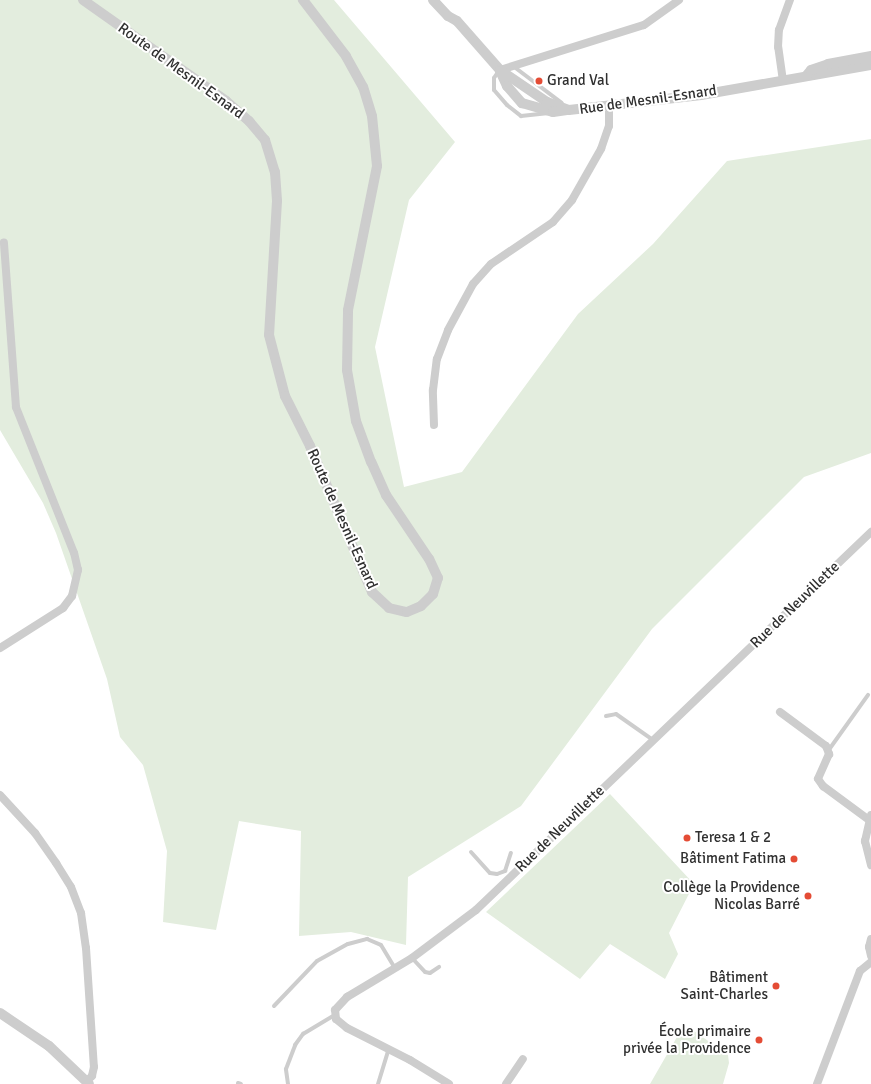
<!DOCTYPE html>
<meta charset="utf-8">
<style>
body{margin:0}
#map{position:relative;width:871px;height:1084px;overflow:hidden;background:#fff;font-family:Signika,sans-serif}
div>[style]{position:absolute}
.green>*{inset:0;background:#e3edde}
.service>*{height:4px;margin:-2px;padding:0 2px;transform-origin:2px;border-radius:2px;background:#cdcdcd}
.minor>*{height:8px;margin:-4px;padding:0 4px;transform-origin:4px;border-radius:4px;background:#cdcdcd}
.tertiary>*{height:10px;margin:-5px;padding:0 5px;transform-origin:5px;border-radius:5px;background:#cdcdcd}
.dots>*{width:11px;height:11px;translate:-50% -50%;box-sizing:border-box;border:2px solid #fff;border-radius:50%}
span{translate:-50% -50%;white-space:nowrap;text-align:center;line-height:1.15;-webkit-text-stroke:4px #fff;paint-order:stroke}
.street-label{font-size:15px;color:#303030}
.poi-label{font-size:15px;color:#303030}
.left{translate:0 -50%;text-align:left}
.right{translate:-100% -50%;text-align:right}
</style>
<div id="map">
<div class="green">
<i style="clip-path:polygon(0 0,334px 0,455px 142px,409px 200px,375px 347px,404px 487px,462px 472px,578px 314px,653px 244px,727px 161px,871px 139px,871px 453px,804px 477px,652px 629px,521px 806px,408px 877px,406px 945px,351px 932px,299px 936px,301px 831px,239px 821px,216px 930px,163px 922px,167px 851px,143px 765px,120px 737px,107px 679px,56px 533px,43px 503px,0 430px)"></i>
<i style="clip-path:polygon(610px 794px,694px 884px,669px 933px,678px 954px,665px 979px,610px 944px,580px 979px,486px 912px)"></i>
<i style="clip-path:polygon(681px 1030px,690px 1035px,694px 1031px,728px 1055px,729px 1063px,723px 1084px,650px 1084px)"></i>
</div>
<div class="service">
<i style="left:513px;top:66px;width:61px;rotate:37.1deg"></i>
<i style="left:498px;top:72px;width:7px;rotate:124deg"></i>
<i style="left:494px;top:78px;width:12px;rotate:90deg"></i>
<i style="left:494px;top:90px;width:20px;rotate:49deg"></i>
<i style="left:507px;top:105px;width:18px;rotate:38deg"></i>
<i style="left:521px;top:116px;width:28px;rotate:-6deg"></i>
<i style="left:606px;top:716px;width:10px;rotate:-11deg"></i>
<i style="left:616px;top:714px;width:45px;rotate:35.1deg"></i>
<i style="left:828px;top:751px;width:69px;rotate:-54.5deg"></i>
<i style="left:471px;top:852px;width:28px;rotate:48deg"></i>
<i style="left:490px;top:873px;width:7px;rotate:8deg"></i>
<i style="left:497px;top:874px;width:9px;rotate:-21deg"></i>
<i style="left:505px;top:871px;width:19px;rotate:-72deg"></i>
<i style="left:412px;top:958px;width:19px;rotate:47deg"></i>
<i style="left:425px;top:972px;width:5px;rotate:11deg"></i>
<i style="left:430px;top:973px;width:11px;rotate:-34deg"></i>
<i style="left:274px;top:1006px;width:62px;rotate:-46.3deg"></i>
<i style="left:317px;top:961px;width:35px;rotate:-29deg"></i>
<i style="left:348px;top:944px;width:20px;rotate:-15deg"></i>
<i style="left:367px;top:939px;width:15px;rotate:23deg"></i>
<i style="left:381px;top:945px;width:26px;rotate:59deg"></i>
<i style="left:238px;top:1083px;width:3px;rotate:18deg"></i>
<i style="left:288px;top:1084px;width:15px;rotate:-98deg"></i>
<i style="left:286px;top:1069px;width:26px;rotate:-69deg"></i>
<i style="left:295px;top:1045px;width:14px;rotate:-54deg"></i>
<i style="left:303px;top:1034px;width:39px;rotate:-31deg"></i>
<i style="left:378px;top:1084px;width:37px;rotate:-73deg"></i>
</div>
<div class="minor">
<i style="left:500px;top:70px;width:151px;rotate:-17.4deg"></i>
<i style="left:644px;top:25px;width:43px;rotate:-35.5deg"></i>
<i style="left:783px;top:81px;width:34px;rotate:-98deg"></i>
<i style="left:778px;top:47px;width:17px;rotate:-87deg"></i>
<i style="left:779px;top:30px;width:32px;rotate:-70deg"></i>
<i style="left:434px;top:425px;width:35px;rotate:-92deg"></i>
<i style="left:433px;top:390px;width:31px;rotate:-83deg"></i>
<i style="left:437px;top:359px;width:31px;rotate:-69deg"></i>
<i style="left:448px;top:330px;width:52px;rotate:-61.5deg"></i>
<i style="left:473px;top:284px;width:27px;rotate:-48deg"></i>
<i style="left:491px;top:264px;width:75px;rotate:-34.1deg"></i>
<i style="left:553px;top:222px;width:29px;rotate:-49deg"></i>
<i style="left:572px;top:200px;width:59px;rotate:-60.4deg"></i>
<i style="left:601px;top:149px;width:24px;rotate:-71deg"></i>
<i style="left:609px;top:126px;width:20px;rotate:-90deg"></i>
<i style="left:0;top:648px;width:75px;rotate:-32.4deg"></i>
<i style="left:63px;top:608px;width:15px;rotate:-53deg"></i>
<i style="left:72px;top:596px;width:27px;rotate:-77deg"></i>
<i style="left:78px;top:570px;width:17px;rotate:-103deg"></i>
<i style="left:74px;top:553px;width:157px;rotate:-111.7deg"></i>
<i style="left:16px;top:407px;width:165px;rotate:-94.2deg"></i>
<i style="left:780px;top:712px;width:57px;rotate:36.5deg"></i>
<i style="left:826px;top:746px;width:9px;rotate:69deg"></i>
<i style="left:829px;top:754px;width:27px;rotate:114deg"></i>
<i style="left:818px;top:779px;width:9px;rotate:54deg"></i>
<i style="left:823px;top:786px;width:57px;rotate:36.5deg"></i>
<i style="left:0;top:795px;width:52px;rotate:47.4deg"></i>
<i style="left:35px;top:833px;width:37px;rotate:55deg"></i>
<i style="left:56px;top:863px;width:28px;rotate:58deg"></i>
<i style="left:71px;top:887px;width:28px;rotate:69deg"></i>
<i style="left:81px;top:913px;width:35px;rotate:82deg"></i>
<i style="left:86px;top:948px;width:119px;rotate:86.2deg"></i>
<i style="left:94px;top:1067px;width:9px;rotate:103deg"></i>
<i style="left:92px;top:1076px;width:7px;rotate:135deg"></i>
<i style="left:871px;top:815px;width:27px;rotate:103deg"></i>
<i style="left:865px;top:841px;width:25px;rotate:76deg"></i>
<i style="left:871px;top:939px;width:8px;rotate:104deg"></i>
<i style="left:869px;top:947px;width:9px;rotate:77deg"></i>
<i style="left:449px;top:1084px;width:46px;rotate:-148.4deg"></i>
<i style="left:410px;top:1060px;width:71px;rotate:-153.1deg"></i>
<i style="left:347px;top:1028px;width:14px;rotate:-141deg"></i>
<i style="left:336px;top:1019px;width:9px;rotate:-96deg"></i>
<i style="left:335px;top:1010px;width:18px;rotate:-47deg"></i>
<i style="left:347px;top:997px;width:76px;rotate:-31deg"></i>
<i style="left:412px;top:958px;width:80px;rotate:-36.9deg"></i>
<i style="left:476px;top:910px;width:547px;rotate:-43.74deg"></i>
<i style="left:506px;top:1084px;width:30px;rotate:-56deg"></i>
<i style="left:817px;top:1084px;width:121px;rotate:-69.2deg"></i>
<i style="left:860px;top:971px;width:14px;rotate:-39deg"></i>
</div>
<div class="tertiary">
<i style="left:83px;top:0;width:175px;rotate:35.2deg"></i>
<i style="left:226px;top:101px;width:30px;rotate:41deg"></i>
<i style="left:249px;top:121px;width:25px;rotate:50deg"></i>
<i style="left:265px;top:140px;width:34px;rotate:73deg"></i>
<i style="left:275px;top:172px;width:29px;rotate:86deg"></i>
<i style="left:277px;top:201px;width:134px;rotate:93.4deg"></i>
<i style="left:269px;top:335px;width:63px;rotate:75.3deg"></i>
<i style="left:285px;top:396px;width:56px;rotate:63.4deg"></i>
<i style="left:310px;top:446px;width:159px;rotate:67deg"></i>
<i style="left:372px;top:592px;width:23px;rotate:43deg"></i>
<i style="left:389px;top:608px;width:18px;rotate:13deg"></i>
<i style="left:407px;top:612px;width:15px;rotate:-23deg"></i>
<i style="left:421px;top:606px;width:17px;rotate:-45deg"></i>
<i style="left:433px;top:594px;width:17px;rotate:-73deg"></i>
<i style="left:438px;top:578px;width:21px;rotate:-115deg"></i>
<i style="left:429px;top:559px;width:77px;rotate:-123.9deg"></i>
<i style="left:386px;top:495px;width:36px;rotate:-114deg"></i>
<i style="left:371px;top:462px;width:44px;rotate:-110.1deg"></i>
<i style="left:356px;top:421px;width:52px;rotate:-100deg"></i>
<i style="left:347px;top:370px;width:60px;rotate:-89deg"></i>
<i style="left:348px;top:310px;width:147px;rotate:-78.6deg"></i>
<i style="left:377px;top:166px;width:50px;rotate:-95.7deg"></i>
<i style="left:372px;top:116px;width:30px;rotate:-107deg"></i>
<i style="left:363px;top:87px;width:35px;rotate:-119deg"></i>
<i style="left:346px;top:56px;width:71px;rotate:-127.5deg"></i>
<i style="left:433px;top:0;width:22px;rotate:47deg"></i>
<i style="left:448px;top:16px;width:10px;rotate:29deg"></i>
<i style="left:457px;top:21px;width:65px;rotate:48.7deg"></i>
<i style="left:500px;top:70px;width:57px;rotate:34.2deg"></i>
<i style="left:547px;top:102px;width:23px;rotate:20deg"></i>
<i style="left:569px;top:110px;width:133px;rotate:-6.5deg"></i>
<i style="left:701px;top:95px;width:173px;rotate:-10deg"></i>
<i style="left:500px;top:71px;width:17px;rotate:65deg"></i>
<i style="left:507px;top:86px;width:23px;rotate:49deg"></i>
<i style="left:522px;top:103px;width:32px;rotate:16deg"></i>
<i style="left:553px;top:112px;width:14px;rotate:-8deg"></i>
<i style="left:807px;top:75px;width:6px;rotate:-51deg"></i>
<i style="left:811px;top:70px;width:18px;rotate:-19deg"></i>
<i style="left:828px;top:64px;width:44px;rotate:-10.5deg"></i>
<i style="left:0;top:1013px;width:59px;rotate:34deg"></i>
<i style="left:49px;top:1046px;width:55px;rotate:43.5deg"></i>
</div>
<div class="dots">
<i style="left:539px;top:81px;background:#e44c35"></i>
<i style="left:687px;top:838px;background:#e44c35"></i>
<i style="left:794px;top:859px;background:#e44c35"></i>
<i style="left:808px;top:896px;background:#e44c35"></i>
<i style="left:776px;top:986px;background:#e44c35"></i>
<i style="left:759px;top:1040px;background:#e44c35"></i>
</div>
<div class="street-label">
<span style="left:181px;top:71px;rotate:36deg">Route de Mesnil-Esnard</span>
<span style="left:648px;top:100px;rotate:-8deg">Rue de Mesnil-Esnard</span>
<span style="left:342px;top:519px;rotate:66deg">Route de Mesnil-Esnard</span>
<span style="left:795px;top:605px;rotate:-44deg">Rue de Neuvillette</span>
<span style="left:560px;top:829px;rotate:-44deg">Rue de Neuvillette</span>
</div>
<div class="poi-label">
<span class="left" style="left:547px;top:81px">Grand Val</span>
<span class="left" style="left:695px;top:838px">Teresa 1 &amp; 2</span>
<span class="right" style="left:786px;top:859px">Bâtiment Fatima</span>
<span class="right" style="left:800px;top:896px">Collège la Providence<br>Nicolas Barré</span>
<span class="right" style="left:768px;top:986px">Bâtiment<br>Saint-Charles</span>
<span class="right" style="left:751px;top:1040px">École primaire<br>privée la Providence</span>
</div>
</div>
